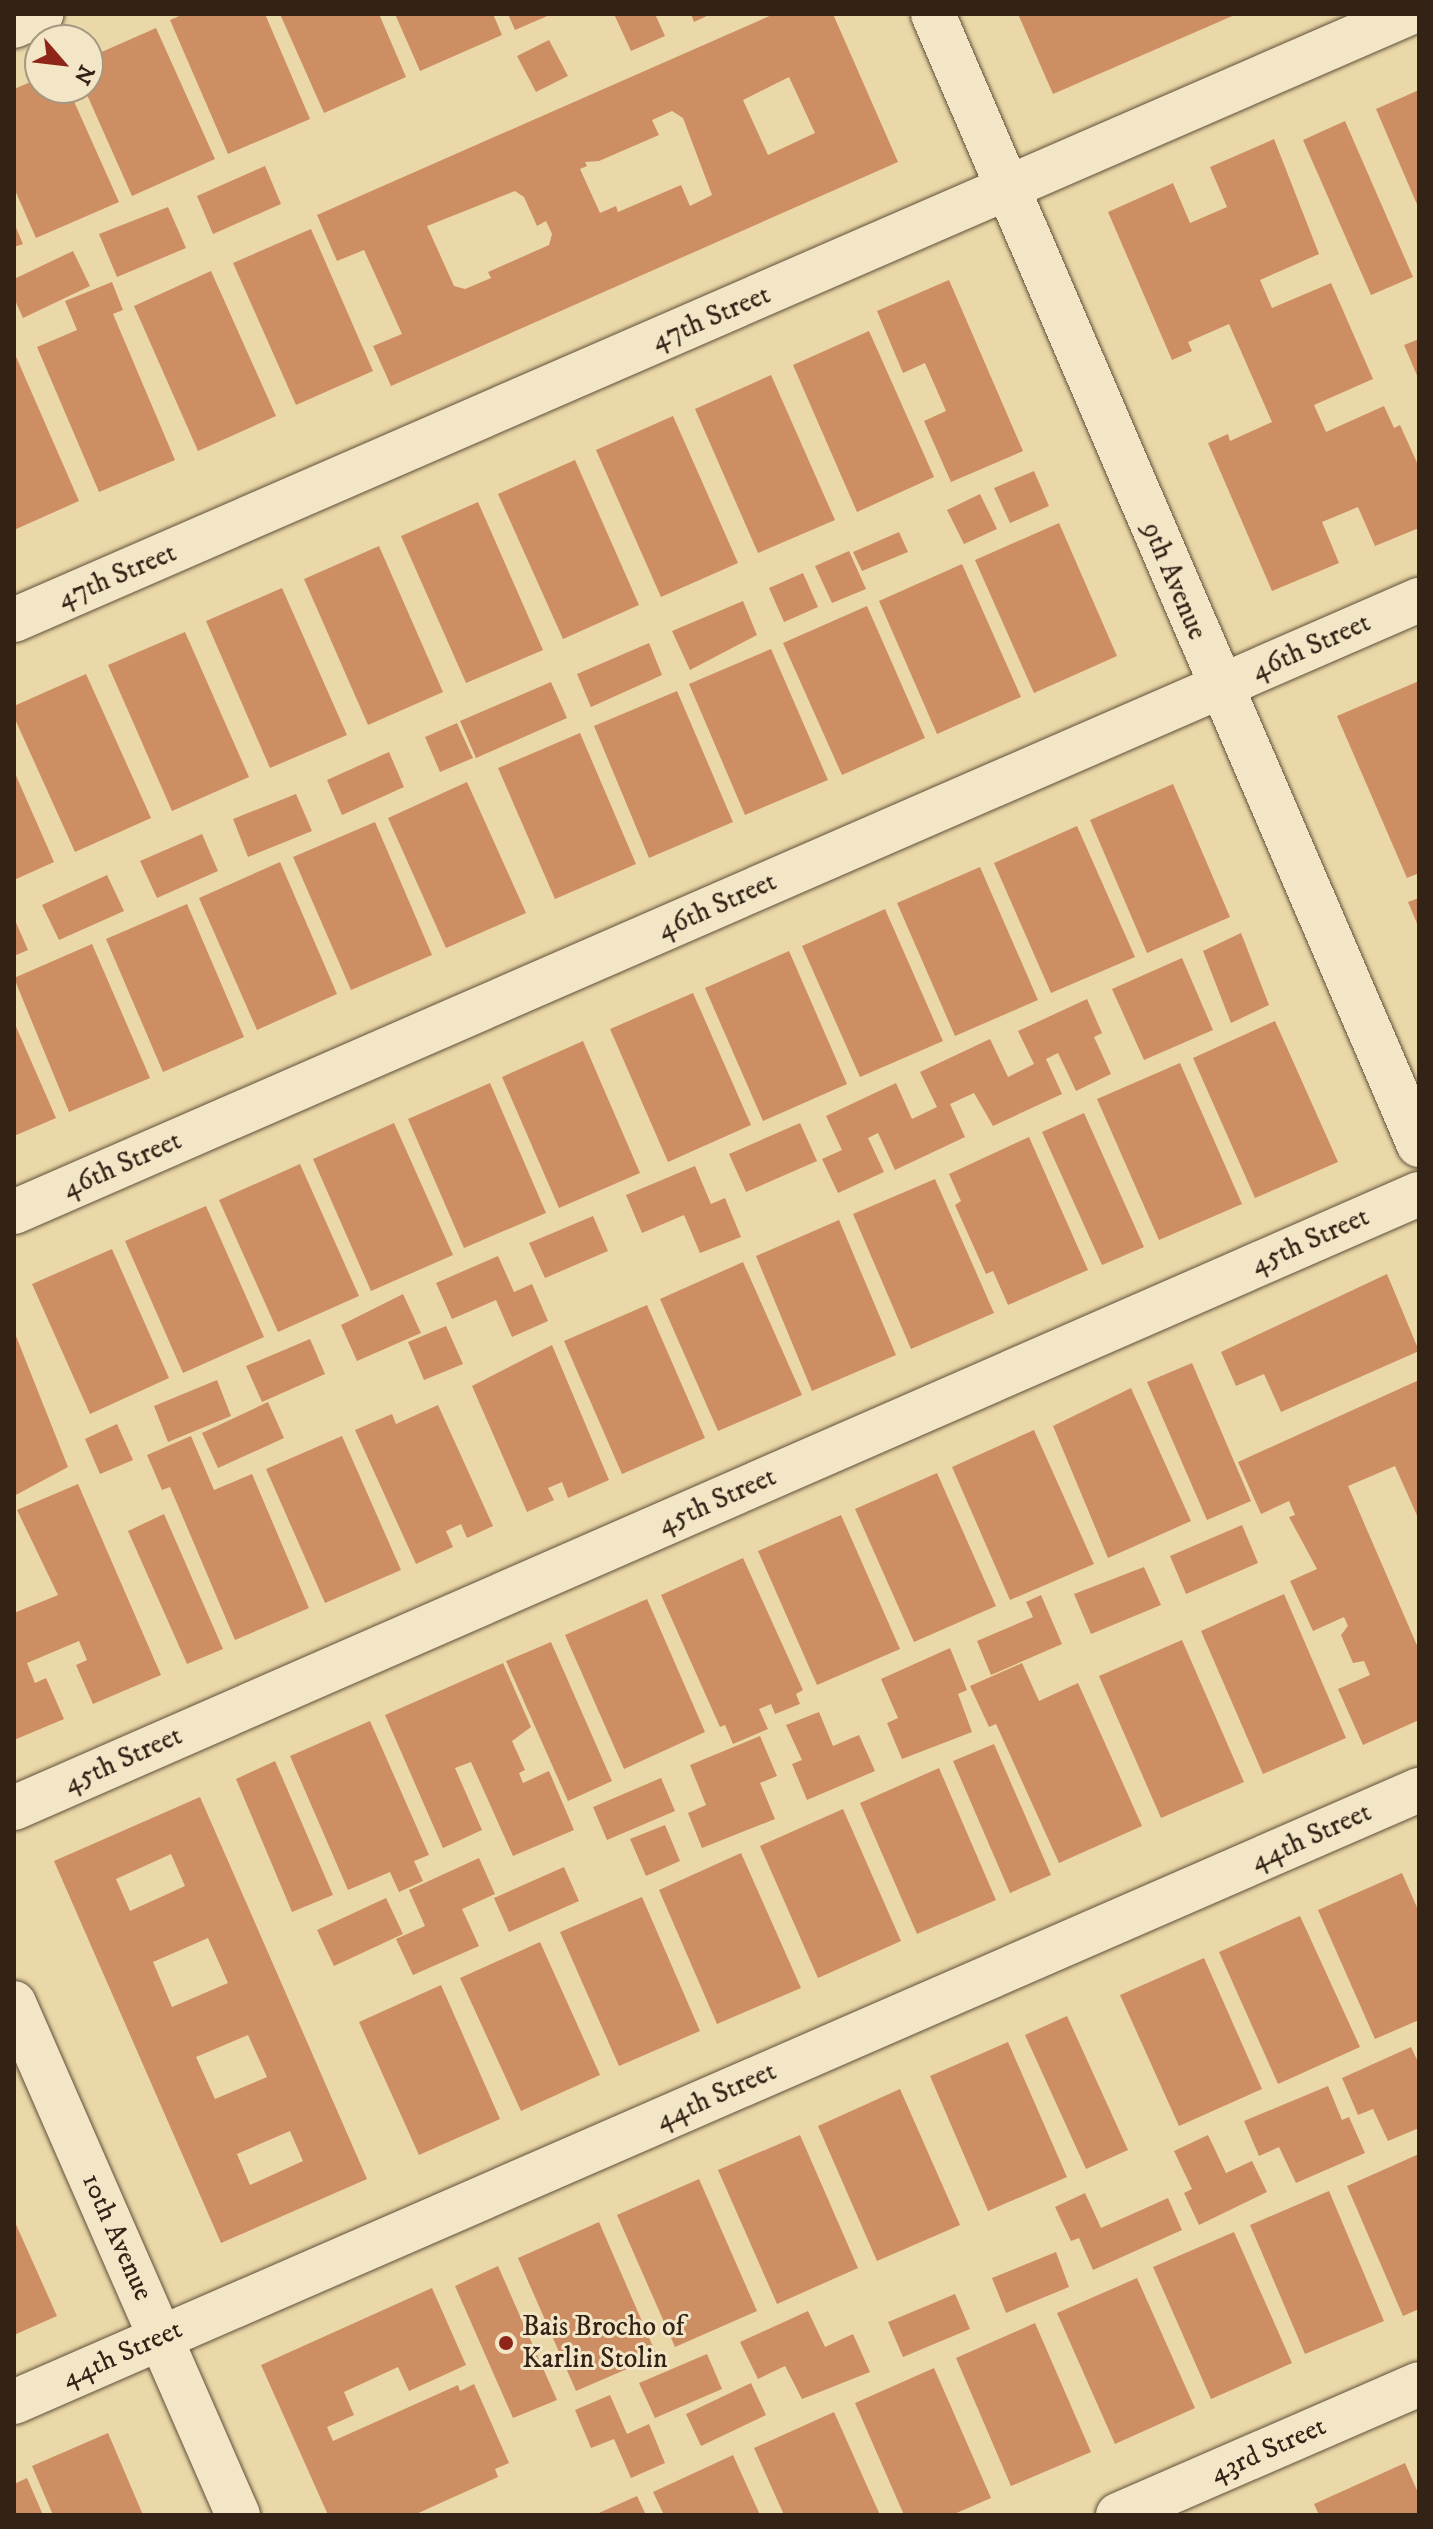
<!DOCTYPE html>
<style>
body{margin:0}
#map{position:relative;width:1433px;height:2529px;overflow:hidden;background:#ebd8a8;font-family:"IM FELL DW Pica",serif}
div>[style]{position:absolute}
.building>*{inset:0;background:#cd8e64}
.roads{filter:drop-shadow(0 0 2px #61503a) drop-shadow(0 0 2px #61503a)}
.street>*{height:44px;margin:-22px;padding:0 22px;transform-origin:22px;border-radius:22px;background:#f2e6c6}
.dots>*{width:22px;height:22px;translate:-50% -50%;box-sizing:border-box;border:4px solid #f2e6c6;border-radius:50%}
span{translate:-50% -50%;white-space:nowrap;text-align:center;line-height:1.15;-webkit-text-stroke:6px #f2e6c6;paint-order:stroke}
.street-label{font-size:28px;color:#332216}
.poi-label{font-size:28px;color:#332216}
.left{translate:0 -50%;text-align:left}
.frame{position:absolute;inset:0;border:16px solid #332216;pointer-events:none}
.north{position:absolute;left:24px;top:24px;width:80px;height:80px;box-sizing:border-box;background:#f2e6c6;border:2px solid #a69880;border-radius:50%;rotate:118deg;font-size:22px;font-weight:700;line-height:32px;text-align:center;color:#332216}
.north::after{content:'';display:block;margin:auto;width:28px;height:36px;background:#8f2418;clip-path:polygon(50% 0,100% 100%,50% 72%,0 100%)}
</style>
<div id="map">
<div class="building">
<i style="clip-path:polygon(184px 14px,265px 14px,310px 119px,228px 154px,170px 20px)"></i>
<i style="clip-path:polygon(280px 14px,379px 14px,406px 77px,324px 113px)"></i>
<i style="clip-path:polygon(395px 14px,493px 14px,502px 35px,420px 71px)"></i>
<i style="clip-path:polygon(508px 14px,552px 14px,515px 30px)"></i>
<i style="clip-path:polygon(614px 14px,655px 14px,665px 36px,631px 51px)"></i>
<i style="clip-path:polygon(691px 14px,711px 14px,694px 22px)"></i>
<i style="clip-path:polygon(evenodd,774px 14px,833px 14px,898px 162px,391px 386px,373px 346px,402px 334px,364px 250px,337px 261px,317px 215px,774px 14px,789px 77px,815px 133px,768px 155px,743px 100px,789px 77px,774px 14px,672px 111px,683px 118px,712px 195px,690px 206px,681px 185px,618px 212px,616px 206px,600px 213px,580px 169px,587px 166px,585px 162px,599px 161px,659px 135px,652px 120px,672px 111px,774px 14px,515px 191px,524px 197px,537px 226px,546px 221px,552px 234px,549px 245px,488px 272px,491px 278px,465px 289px,454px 286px,427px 226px,515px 191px)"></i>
<i style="clip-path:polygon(1018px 14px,1237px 14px,1053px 94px)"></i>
<i style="clip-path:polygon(156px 28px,215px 159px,132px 196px,84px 88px,88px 88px,88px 58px)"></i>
<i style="clip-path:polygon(549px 40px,568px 76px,536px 92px,517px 56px)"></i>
<i style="clip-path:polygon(40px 78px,40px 88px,68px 88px,119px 202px,36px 238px,14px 188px,14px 89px)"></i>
<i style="clip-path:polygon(1419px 90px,1419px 209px,1376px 109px)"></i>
<i style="clip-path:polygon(1345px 121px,1413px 277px,1371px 295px,1303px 140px)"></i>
<i style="clip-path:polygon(1274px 139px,1319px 254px,1260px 280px,1272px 308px,1331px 283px,1373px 379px,1314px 405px,1326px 432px,1384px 406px,1394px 428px,1400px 425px,1419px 467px,1419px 528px,1375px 546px,1358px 507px,1322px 522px,1339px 563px,1272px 591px,1208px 443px,1228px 434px,1230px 441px,1272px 422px,1229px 324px,1188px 342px,1192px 351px,1172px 360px,1108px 212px,1173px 183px,1190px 223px,1227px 207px,1210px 167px)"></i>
<i style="clip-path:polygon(265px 166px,281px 204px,213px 234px,197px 196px)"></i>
<i style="clip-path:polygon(168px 207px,186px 248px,117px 277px,99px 234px)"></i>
<i style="clip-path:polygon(14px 223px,23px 244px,14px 247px)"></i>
<i style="clip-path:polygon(311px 229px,373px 371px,296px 405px,233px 263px)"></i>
<i style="clip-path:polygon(73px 251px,90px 286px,23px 318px,14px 298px,14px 279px)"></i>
<i style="clip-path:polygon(211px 271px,276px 416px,198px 451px,134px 306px)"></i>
<i style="clip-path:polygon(949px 280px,1023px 451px,951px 482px,924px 421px,946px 411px,925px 363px,903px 373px,877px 311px)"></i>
<i style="clip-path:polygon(112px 282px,123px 310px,113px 314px,175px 460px,99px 492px,37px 347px,77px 330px,65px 301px)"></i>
<i style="clip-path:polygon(869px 331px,934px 477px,857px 512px,793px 365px)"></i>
<i style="clip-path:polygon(1419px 339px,1419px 380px,1404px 345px)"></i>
<i style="clip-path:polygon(14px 352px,79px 501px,14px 530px)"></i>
<i style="clip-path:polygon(771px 375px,835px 520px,758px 553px,695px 409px)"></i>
<i style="clip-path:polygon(673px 416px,738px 563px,661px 597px,596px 450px)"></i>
<i style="clip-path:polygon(575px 460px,639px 605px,563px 639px,498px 494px)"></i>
<i style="clip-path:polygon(1034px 471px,1049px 506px,1010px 523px,994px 488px)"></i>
<i style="clip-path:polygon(980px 494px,997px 529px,964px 544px,947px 510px)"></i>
<i style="clip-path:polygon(478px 502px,543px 650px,466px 683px,401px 536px)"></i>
<i style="clip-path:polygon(1059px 523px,1117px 656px,1034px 693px,975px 560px)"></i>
<i style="clip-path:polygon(899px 532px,908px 552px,862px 571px,853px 552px)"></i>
<i style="clip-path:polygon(379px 546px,443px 692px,368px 725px,304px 579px)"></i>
<i style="clip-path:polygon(849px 551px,866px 589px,832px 603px,815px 566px)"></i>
<i style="clip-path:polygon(962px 564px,1021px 697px,937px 734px,879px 601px)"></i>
<i style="clip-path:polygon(803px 573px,818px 607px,784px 622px,769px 588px)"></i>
<i style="clip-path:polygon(282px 588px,347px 735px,270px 768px,206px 621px)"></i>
<i style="clip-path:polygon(743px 601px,757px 635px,690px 670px,672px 631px)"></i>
<i style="clip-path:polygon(867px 606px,925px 738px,842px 775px,783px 643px)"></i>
<i style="clip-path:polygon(185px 632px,249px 777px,172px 811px,108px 665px)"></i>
<i style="clip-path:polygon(649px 643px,662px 675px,591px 707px,577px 674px)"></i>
<i style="clip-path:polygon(771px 649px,828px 780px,745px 815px,689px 684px)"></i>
<i style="clip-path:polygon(86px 674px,151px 818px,75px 852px,14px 717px,14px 706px)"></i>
<i style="clip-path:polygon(1419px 681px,1419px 873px,1407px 878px,1337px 716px)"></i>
<i style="clip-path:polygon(551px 682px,567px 718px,476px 758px,460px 721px)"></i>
<i style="clip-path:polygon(677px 691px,733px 822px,649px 858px,594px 726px)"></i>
<i style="clip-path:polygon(457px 723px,473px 758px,440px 772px,425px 737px)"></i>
<i style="clip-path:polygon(580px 733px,636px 864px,555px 899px,498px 768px)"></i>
<i style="clip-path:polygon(389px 752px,404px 787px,342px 815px,327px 780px)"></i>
<i style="clip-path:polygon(14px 771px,54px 862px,14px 880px)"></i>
<i style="clip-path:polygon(467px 782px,526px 913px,446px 948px,388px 818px)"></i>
<i style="clip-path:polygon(1173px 784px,1230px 917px,1147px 953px,1090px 820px)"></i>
<i style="clip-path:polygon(296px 794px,312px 831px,248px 857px,233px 819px)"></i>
<i style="clip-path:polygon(375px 822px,432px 955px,351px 990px,293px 857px)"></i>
<i style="clip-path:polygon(1077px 826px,1135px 957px,1051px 993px,994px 863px)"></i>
<i style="clip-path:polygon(202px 834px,218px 871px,157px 898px,140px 861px)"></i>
<i style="clip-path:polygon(280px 862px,337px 994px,257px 1030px,199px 898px)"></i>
<i style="clip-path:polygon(980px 867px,1038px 1000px,955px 1036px,897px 903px)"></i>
<i style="clip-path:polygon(107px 875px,124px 911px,59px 940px,42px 905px)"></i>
<i style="clip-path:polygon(1419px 898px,1419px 928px,1408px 902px)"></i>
<i style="clip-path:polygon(187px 904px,244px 1037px,163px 1072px,106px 939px)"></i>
<i style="clip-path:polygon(885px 909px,943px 1041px,860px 1077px,802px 946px)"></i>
<i style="clip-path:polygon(14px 918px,28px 950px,14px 956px)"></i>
<i style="clip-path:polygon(1241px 933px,1269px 1005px,1231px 1023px,1203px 951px)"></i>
<i style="clip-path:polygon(92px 944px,150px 1078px,69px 1112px,14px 978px)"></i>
<i style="clip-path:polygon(789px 951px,847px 1084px,763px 1121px,705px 988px)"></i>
<i style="clip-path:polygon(1182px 958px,1213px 1030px,1144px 1060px,1112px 989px)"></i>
<i style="clip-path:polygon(693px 993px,751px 1125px,668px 1162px,610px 1029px)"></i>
<i style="clip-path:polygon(1087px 999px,1102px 1033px,1094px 1037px,1111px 1074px,1076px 1091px,1058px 1053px,1046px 1059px,1062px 1094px,993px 1126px,974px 1093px,950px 1104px,965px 1137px,895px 1170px,878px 1133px,868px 1138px,884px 1172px,838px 1193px,822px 1159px,842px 1150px,826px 1116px,896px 1083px,912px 1119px,937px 1107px,920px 1072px,990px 1039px,1008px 1077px,1034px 1064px,1018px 1031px)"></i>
<i style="clip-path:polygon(1275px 1021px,1338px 1162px,1255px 1198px,1193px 1058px)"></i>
<i style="clip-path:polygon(14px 1022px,56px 1118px,14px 1136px)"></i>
<i style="clip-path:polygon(583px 1041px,640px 1173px,559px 1208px,502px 1077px)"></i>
<i style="clip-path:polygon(1180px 1063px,1242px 1204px,1159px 1240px,1097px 1099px)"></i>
<i style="clip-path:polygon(490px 1083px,546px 1213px,464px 1248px,408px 1119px)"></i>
<i style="clip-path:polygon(1084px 1113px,1144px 1247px,1102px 1265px,1042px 1132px)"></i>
<i style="clip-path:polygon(394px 1123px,453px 1255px,371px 1291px,313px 1159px)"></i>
<i style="clip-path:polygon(800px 1123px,817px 1161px,746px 1192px,729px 1154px)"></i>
<i style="clip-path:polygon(1029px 1137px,1088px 1270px,1008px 1305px,993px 1271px,986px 1274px,955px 1205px,961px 1201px,949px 1174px)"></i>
<i style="clip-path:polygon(300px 1164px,359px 1296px,278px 1332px,219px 1200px)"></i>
<i style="clip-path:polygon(695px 1166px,711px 1204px,725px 1198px,741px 1237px,700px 1253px,684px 1215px,642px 1233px,626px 1195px)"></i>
<i style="clip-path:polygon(935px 1179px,994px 1313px,911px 1349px,853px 1214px)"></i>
<i style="clip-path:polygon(206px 1206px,264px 1337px,183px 1373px,125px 1241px)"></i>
<i style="clip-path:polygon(593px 1216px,608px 1251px,545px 1278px,529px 1243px)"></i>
<i style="clip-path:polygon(839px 1220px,896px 1355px,812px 1391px,756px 1256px)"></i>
<i style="clip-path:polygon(112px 1249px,169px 1378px,90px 1414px,32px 1284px)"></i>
<i style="clip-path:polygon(498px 1256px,514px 1292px,532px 1284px,548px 1321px,512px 1337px,496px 1300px,452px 1319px,436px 1283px)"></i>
<i style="clip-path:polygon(743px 1262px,802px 1395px,718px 1431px,660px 1299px)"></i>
<i style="clip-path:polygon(1387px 1274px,1419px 1351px,1281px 1412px,1264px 1374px,1236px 1386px,1221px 1352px)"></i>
<i style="clip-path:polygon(403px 1294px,421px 1333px,357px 1361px,341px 1325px)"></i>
<i style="clip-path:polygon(647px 1305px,705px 1438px,622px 1474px,564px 1341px)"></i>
<i style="clip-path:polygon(446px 1326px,463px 1364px,424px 1380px,408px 1342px)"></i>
<i style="clip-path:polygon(14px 1331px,68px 1467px,14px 1496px)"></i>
<i style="clip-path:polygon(310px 1339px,325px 1374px,262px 1402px,246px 1366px)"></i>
<i style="clip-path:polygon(552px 1345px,609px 1480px,568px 1498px,562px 1482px,548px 1488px,554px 1500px,527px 1512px,472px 1386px)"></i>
<i style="clip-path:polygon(1192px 1363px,1251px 1501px,1207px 1520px,1147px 1382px)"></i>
<i style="clip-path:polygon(217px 1380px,231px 1416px,168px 1442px,154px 1406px)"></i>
<i style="clip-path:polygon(1419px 1380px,1419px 1520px,1395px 1466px,1348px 1486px,1419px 1650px,1419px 1720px,1363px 1745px,1338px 1689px,1370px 1675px,1364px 1661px,1353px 1663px,1341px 1635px,1348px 1626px,1344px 1617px,1313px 1631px,1290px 1581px,1317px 1569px,1289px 1517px,1295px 1515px,1289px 1501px,1261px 1514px,1238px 1462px)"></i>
<i style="clip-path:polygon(1131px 1388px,1191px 1521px,1108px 1558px,1053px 1426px)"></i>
<i style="clip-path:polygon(268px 1402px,284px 1438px,218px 1468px,202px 1433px)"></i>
<i style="clip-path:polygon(438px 1405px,493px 1526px,467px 1538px,461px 1524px,446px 1531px,453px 1547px,416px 1564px,355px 1430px,392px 1414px,396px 1424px)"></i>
<i style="clip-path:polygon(117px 1424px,133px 1460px,100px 1474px,85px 1439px)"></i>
<i style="clip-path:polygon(1034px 1430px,1094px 1564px,1010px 1600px,952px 1467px)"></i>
<i style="clip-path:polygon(191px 1436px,214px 1490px,252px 1474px,309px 1608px,235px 1640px,170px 1487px,162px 1490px,147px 1455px)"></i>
<i style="clip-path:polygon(342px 1436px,401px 1570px,325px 1603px,266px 1469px)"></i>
<i style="clip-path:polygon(937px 1473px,996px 1606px,914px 1642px,855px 1509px)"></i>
<i style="clip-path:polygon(78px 1484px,161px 1675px,93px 1704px,76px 1665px,87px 1660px,79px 1641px,27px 1663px,35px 1683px,46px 1678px,64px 1719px,14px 1740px,14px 1613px,58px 1595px,17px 1510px)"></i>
<i style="clip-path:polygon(164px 1514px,223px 1649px,187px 1664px,128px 1531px)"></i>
<i style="clip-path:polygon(841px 1515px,900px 1649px,817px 1685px,758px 1551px)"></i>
<i style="clip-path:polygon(1242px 1525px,1258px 1563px,1186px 1594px,1170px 1556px)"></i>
<i style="clip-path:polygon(743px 1558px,803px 1690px,796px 1694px,800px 1704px,775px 1714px,771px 1704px,759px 1709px,768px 1729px,733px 1744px,725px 1725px,720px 1727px,661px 1595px)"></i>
<i style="clip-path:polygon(1144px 1567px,1161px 1605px,1091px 1634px,1074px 1594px)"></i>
<i style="clip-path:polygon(1284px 1594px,1346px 1738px,1263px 1774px,1201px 1631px)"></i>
<i style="clip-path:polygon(1041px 1595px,1062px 1644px,991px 1675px,977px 1641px,1033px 1617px,1026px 1602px)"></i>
<i style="clip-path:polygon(647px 1599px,705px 1732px,624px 1769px,565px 1635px)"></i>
<i style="clip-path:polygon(1182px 1640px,1244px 1782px,1161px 1818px,1099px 1676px)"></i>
<i style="clip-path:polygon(551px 1642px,612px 1781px,568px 1801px,506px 1661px)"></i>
<i style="clip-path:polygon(950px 1648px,967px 1690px,958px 1694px,972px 1732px,902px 1759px,887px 1723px,898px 1718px,881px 1679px)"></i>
<i style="clip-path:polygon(503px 1663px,531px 1727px,512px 1741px,525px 1770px,519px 1773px,523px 1783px,549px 1771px,574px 1830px,513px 1856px,471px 1762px,455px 1768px,482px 1830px,443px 1848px,385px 1715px)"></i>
<i style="clip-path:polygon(1022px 1663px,1039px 1701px,1078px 1683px,1142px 1826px,1059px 1863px,996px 1724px,989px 1727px,970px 1686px)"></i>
<i style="clip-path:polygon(819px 1712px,833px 1746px,859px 1735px,875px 1771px,807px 1800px,792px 1764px,802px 1760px,786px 1725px)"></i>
<i style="clip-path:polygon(370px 1721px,429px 1855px,414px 1861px,423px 1881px,399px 1892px,390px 1872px,348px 1890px,290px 1756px)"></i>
<i style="clip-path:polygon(760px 1736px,777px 1776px,760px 1783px,775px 1819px,702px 1848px,688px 1813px,706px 1805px,690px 1765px)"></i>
<i style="clip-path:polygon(994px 1744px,1051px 1875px,1010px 1893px,953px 1761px)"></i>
<i style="clip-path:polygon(275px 1761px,333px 1895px,292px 1912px,236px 1779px)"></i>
<i style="clip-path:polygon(939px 1768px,996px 1900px,917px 1934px,860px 1803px)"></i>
<i style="clip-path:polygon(661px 1778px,675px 1811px,607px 1840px,593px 1807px)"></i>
<i style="clip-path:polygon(evenodd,200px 1797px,367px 2179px,221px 2243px,54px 1861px,200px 1797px,171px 1854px,185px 1886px,130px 1911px,116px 1879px,171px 1854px,200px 1797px,208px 1938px,228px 1983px,172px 2007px,153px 1962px,208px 1938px,200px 1797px,248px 2035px,267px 2077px,215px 2099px,196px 2057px,248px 2035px,200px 1797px,290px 2131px,303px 2161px,250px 2185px,237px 2154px,290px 2131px)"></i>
<i style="clip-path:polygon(843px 1809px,901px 1941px,818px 1978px,760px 1846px)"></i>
<i style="clip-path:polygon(665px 1825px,680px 1861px,646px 1876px,630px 1839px)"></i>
<i style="clip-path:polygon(741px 1853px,801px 1988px,717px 2024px,659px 1890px)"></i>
<i style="clip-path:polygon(479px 1858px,495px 1894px,462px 1909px,479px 1946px,413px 1975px,396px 1939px,425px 1926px,409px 1890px)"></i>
<i style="clip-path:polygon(564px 1867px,579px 1901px,509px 1932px,494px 1898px)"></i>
<i style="clip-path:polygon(1402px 1873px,1419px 1912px,1419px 2020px,1375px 2039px,1318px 1910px)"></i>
<i style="clip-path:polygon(642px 1897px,700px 2031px,619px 2066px,560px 1932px)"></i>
<i style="clip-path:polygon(386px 1898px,403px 1934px,334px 1966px,317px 1930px)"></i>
<i style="clip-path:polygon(1300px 1916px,1360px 2047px,1278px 2084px,1219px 1952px)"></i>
<i style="clip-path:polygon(540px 1942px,600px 2075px,521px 2111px,460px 1978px)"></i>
<i style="clip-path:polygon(1204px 1958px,1262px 2089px,1179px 2126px,1120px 1995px)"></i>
<i style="clip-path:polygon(441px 1985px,500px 2119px,419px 2155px,359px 2022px)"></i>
<i style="clip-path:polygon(1067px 2016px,1128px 2150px,1086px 2169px,1025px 2035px)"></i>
<i style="clip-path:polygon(1008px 2042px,1067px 2177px,988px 2211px,930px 2076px)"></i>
<i style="clip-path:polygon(1411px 2047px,1419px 2064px,1419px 2128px,1388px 2141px,1373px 2109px,1358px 2115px,1342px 2078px)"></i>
<i style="clip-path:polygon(1328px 2086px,1342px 2120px,1349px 2117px,1365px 2153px,1296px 2183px,1279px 2147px,1259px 2156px,1244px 2121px)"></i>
<i style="clip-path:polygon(900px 2089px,960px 2225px,877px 2261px,818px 2126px)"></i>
<i style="clip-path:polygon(800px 2135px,858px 2268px,777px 2304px,718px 2170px)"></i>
<i style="clip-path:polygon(1208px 2135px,1226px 2173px,1252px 2161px,1267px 2192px,1199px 2225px,1184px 2193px,1192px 2189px,1174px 2151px)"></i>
<i style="clip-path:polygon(1419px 2154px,1419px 2309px,1403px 2316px,1347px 2186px)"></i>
<i style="clip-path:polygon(699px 2179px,757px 2311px,675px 2347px,617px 2215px)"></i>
<i style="clip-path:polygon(1329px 2191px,1384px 2321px,1305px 2354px,1250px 2225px)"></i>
<i style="clip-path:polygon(1085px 2193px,1101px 2228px,1168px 2198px,1182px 2230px,1093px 2270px,1079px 2238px,1071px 2241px,1055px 2207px)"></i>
<i style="clip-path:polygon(14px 2220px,57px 2316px,14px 2335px)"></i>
<i style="clip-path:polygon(599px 2222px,657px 2356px,576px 2391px,518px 2258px)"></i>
<i style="clip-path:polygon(1234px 2232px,1292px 2363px,1211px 2399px,1153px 2267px)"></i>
<i style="clip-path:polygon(1056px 2252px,1069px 2287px,1006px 2313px,992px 2278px)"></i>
<i style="clip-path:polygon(498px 2266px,557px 2400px,513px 2418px,455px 2286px)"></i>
<i style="clip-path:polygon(1137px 2278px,1195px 2408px,1115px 2444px,1057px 2313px)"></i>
<i style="clip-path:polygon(432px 2288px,466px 2365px,409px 2391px,398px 2367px,344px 2392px,354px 2415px,327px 2427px,333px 2441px,458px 2385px,460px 2391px,474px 2384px,509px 2463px,495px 2469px,498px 2477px,414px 2515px,328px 2515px,261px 2365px)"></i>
<i style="clip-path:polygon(955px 2294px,970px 2329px,903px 2357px,888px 2322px)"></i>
<i style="clip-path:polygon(808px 2311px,825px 2347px,853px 2334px,870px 2372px,802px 2399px,785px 2366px,758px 2379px,740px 2342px)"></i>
<i style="clip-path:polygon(1035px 2323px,1091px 2452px,1011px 2486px,956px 2358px)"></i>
<i style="clip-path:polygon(707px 2354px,722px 2389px,655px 2418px,639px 2383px)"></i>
<i style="clip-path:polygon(934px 2368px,991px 2498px,952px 2515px,904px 2515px,855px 2403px)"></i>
<i style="clip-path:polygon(751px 2383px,766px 2415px,701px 2446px,686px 2414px)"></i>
<i style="clip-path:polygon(610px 2395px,627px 2434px,649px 2424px,665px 2463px,631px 2478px,614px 2439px,591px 2448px,575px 2410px)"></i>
<i style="clip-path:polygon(834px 2412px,880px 2515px,784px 2515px,754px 2448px)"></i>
<i style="clip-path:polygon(108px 2433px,143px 2515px,53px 2515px,32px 2466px)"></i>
<i style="clip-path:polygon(733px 2455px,760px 2515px,664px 2515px,653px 2492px)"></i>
<i style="clip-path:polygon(1405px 2463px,1419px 2495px,1419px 2515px,1319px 2515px,1314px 2504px)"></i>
<i style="clip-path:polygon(27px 2478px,43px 2515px,14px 2515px,14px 2484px)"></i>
<i style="clip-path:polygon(637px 2496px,646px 2515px,595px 2515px,601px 2512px)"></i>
</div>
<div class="roads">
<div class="street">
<i style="left:933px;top:14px;width:1231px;rotate:66.75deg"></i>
<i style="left:14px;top:26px;width:30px;rotate:-24deg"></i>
<i style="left:14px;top:620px;width:1519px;rotate:-23.51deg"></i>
<i style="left:14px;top:1212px;width:1533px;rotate:-23.54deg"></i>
<i style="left:14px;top:1808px;width:1533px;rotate:-23.61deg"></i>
<i style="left:14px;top:2003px;width:559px;rotate:66.37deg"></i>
<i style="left:14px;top:2402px;width:1533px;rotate:-23.54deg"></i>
<i style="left:1118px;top:2515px;width:328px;rotate:-23.5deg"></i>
</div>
</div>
<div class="dots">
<i style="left:506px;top:2343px;background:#8f2418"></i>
</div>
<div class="street-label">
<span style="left:711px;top:318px;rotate:-23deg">47th Street</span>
<span style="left:117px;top:576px;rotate:-23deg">47th Street</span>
<span style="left:1174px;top:581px;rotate:67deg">9th Avenue</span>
<span style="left:1311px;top:647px;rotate:-24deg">46th Street</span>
<span style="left:717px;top:906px;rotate:-24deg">46th Street</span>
<span style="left:122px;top:1165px;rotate:-24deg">46th Street</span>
<span style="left:1310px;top:1241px;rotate:-24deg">45th Street</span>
<span style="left:717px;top:1501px;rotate:-24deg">45th Street</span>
<span style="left:123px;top:1760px;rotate:-24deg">45th Street</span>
<span style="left:1311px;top:1837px;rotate:-24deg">44th Street</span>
<span style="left:716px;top:2096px;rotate:-24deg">44th Street</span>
<span style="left:117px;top:2237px;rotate:66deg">10th Avenue</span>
<span style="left:122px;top:2354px;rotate:-24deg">44th Street</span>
<span style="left:1268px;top:2450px;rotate:-24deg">43rd Street</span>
</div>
<div class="poi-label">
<span class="left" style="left:522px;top:2343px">Bais Brocho of<br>Karlin Stolin</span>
</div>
<div class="frame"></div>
<div class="north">N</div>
</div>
